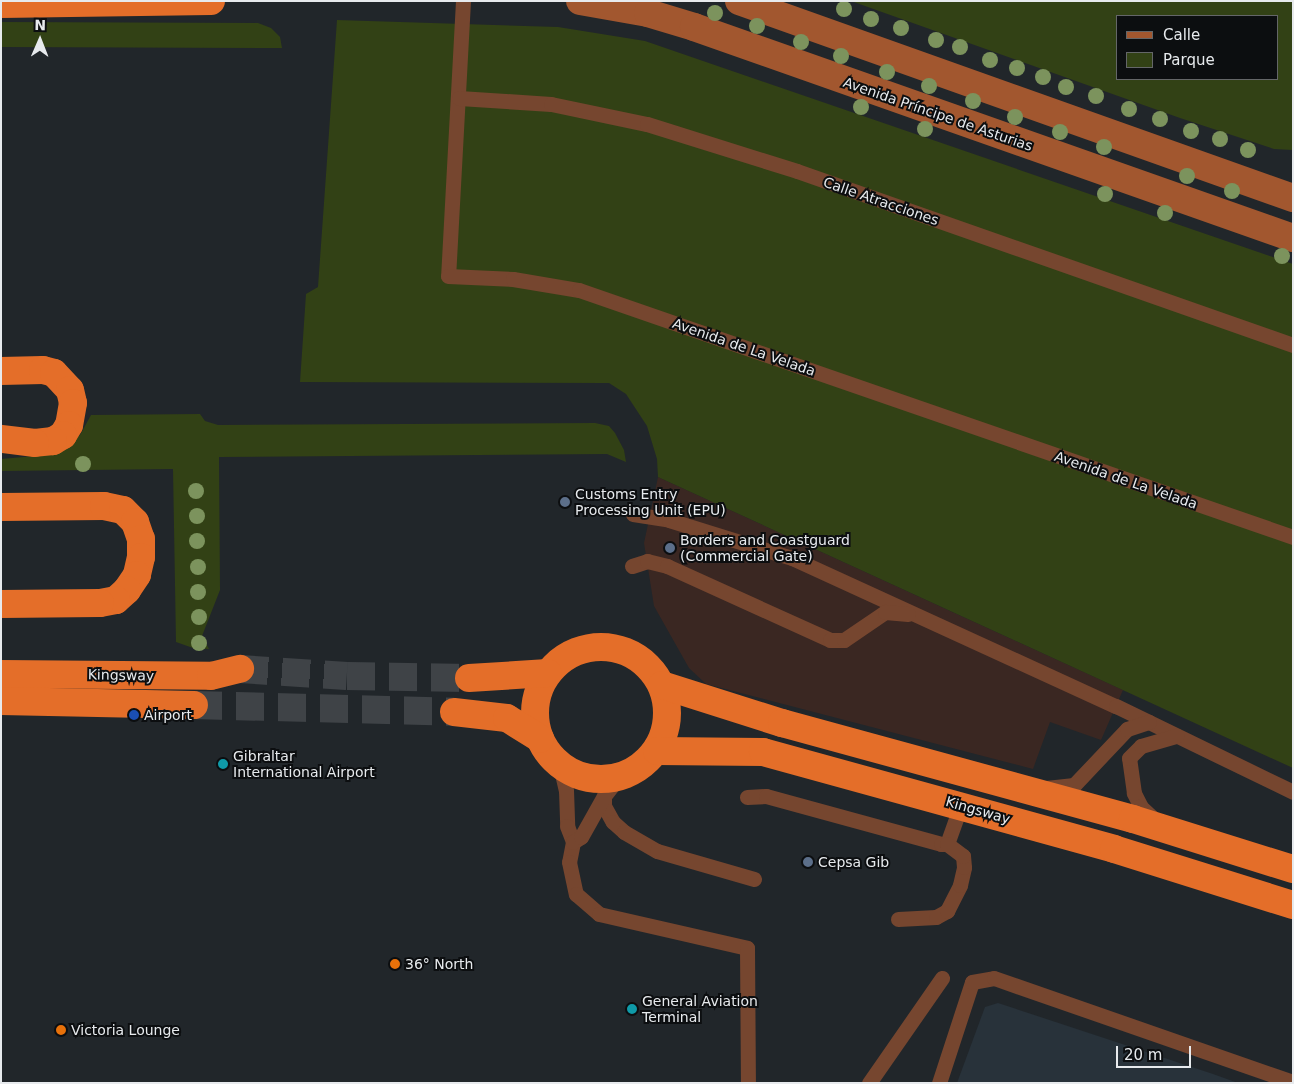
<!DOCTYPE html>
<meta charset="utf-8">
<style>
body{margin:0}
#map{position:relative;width:1294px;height:1084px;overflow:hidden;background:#21262a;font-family:"DejaVu Sans",sans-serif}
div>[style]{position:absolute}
.commercial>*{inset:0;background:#3a2722}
.built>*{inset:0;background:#28323a}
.green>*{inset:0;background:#324115}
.highway-tunnel>*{height:28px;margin-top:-14px;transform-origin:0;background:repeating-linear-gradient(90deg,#3f4347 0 28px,transparent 0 42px)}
.lane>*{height:15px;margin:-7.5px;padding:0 7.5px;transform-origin:7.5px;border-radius:7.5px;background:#76462f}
.secondary>*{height:28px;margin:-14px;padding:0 14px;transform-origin:14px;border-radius:14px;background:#a2572f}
.highway>*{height:28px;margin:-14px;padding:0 14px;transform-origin:14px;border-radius:14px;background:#e46e29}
.highway>.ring{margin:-14px;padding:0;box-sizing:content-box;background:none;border:28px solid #e46e29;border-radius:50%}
.trees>*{width:16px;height:16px;margin:-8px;border-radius:50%;background:#7c935d}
.dots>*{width:14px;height:14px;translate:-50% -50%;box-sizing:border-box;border:2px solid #0c0e10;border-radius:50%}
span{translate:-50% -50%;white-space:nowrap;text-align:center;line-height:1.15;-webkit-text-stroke:4px #0c0e10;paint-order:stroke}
.street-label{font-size:14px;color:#e7eaed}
.poi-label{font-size:14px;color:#e7eaed}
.left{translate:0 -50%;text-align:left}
.frame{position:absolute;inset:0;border:2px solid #e7eaed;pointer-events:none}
.legend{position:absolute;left:1116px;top:15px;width:162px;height:65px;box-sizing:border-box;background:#0c0e10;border:1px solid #646668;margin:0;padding:6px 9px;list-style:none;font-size:15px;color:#e7eaed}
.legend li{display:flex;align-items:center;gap:10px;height:25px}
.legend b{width:25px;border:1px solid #646668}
.north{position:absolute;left:15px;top:15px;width:50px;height:50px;-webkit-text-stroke:4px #0c0e10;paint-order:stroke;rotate:1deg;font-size:14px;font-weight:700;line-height:20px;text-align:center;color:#e7eaed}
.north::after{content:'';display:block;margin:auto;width:18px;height:22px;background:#e7eaed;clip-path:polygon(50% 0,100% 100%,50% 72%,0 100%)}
.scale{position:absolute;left:1116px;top:1046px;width:75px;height:22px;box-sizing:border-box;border:2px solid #e7eaed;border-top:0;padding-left:6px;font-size:15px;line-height:18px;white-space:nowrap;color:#e7eaed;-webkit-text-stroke:4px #0c0e10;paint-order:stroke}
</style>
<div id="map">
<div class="commercial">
<i style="clip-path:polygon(658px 477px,1123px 690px,1101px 740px,1050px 722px,1033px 769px,706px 684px,689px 668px,654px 606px,644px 543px)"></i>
</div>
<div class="built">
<i style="clip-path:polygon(998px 1003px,1213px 1074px,1238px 1083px,957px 1083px,985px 1007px)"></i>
</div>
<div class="green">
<i style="clip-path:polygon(evenodd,851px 1px,1293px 1px,1293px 150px,1274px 149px,1180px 118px,851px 1px,1118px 16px,1278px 16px,1278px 79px,1118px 79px,1118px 16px)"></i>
<i style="clip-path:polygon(337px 20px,558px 27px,645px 41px,1293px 264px,1293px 768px,658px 477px,657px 459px,647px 426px,626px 394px,609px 383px,300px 382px,306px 294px,318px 287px)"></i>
<i style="clip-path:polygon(1px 22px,258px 23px,271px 28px,280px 37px,282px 48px,1px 47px)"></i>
<i style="clip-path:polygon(200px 414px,205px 421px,218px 425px,595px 423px,609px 426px,615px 433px,624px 450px,626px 462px,607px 454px,219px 457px,220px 590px,202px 636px,209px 649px,193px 648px,176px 642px,173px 469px,1px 471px,1px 459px,57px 454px,80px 435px,91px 415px)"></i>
</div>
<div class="highway-tunnel">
<i style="left:240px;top:669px;width:107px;rotate:3.7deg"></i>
<i style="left:347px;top:676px;width:122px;rotate:0.9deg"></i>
<i style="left:194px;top:705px;width:260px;rotate:1.5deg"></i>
</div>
<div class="lane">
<i style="left:463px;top:1px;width:275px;rotate:93.1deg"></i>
<i style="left:448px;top:276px;width:65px;rotate:2.6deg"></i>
<i style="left:513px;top:279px;width:67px;rotate:9.5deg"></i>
<i style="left:579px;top:290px;width:756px;rotate:19.08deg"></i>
<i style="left:459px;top:98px;width:92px;rotate:3.7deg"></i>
<i style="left:551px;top:104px;width:98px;rotate:11.8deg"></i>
<i style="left:647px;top:124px;width:157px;rotate:17.4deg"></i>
<i style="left:797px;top:171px;width:526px;rotate:19.33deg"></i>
<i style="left:633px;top:514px;width:36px;rotate:9deg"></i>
<i style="left:669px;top:520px;width:129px;rotate:17.2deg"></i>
<i style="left:792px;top:558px;width:356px;rotate:24.6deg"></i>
<i style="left:1116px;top:706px;width:197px;rotate:25.9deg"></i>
<i style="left:632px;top:566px;width:16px;rotate:-18deg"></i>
<i style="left:647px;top:561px;width:21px;rotate:14deg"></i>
<i style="left:667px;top:566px;width:179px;rotate:24.4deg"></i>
<i style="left:830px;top:640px;width:14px"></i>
<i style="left:844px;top:640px;width:50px;rotate:-34.3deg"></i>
<i style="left:885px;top:612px;width:23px;rotate:5deg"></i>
<i style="left:560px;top:765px;width:26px;rotate:77deg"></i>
<i style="left:566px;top:790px;width:36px;rotate:88deg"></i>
<i style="left:567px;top:826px;width:17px;rotate:69deg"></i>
<i style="left:573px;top:842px;width:20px;rotate:101deg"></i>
<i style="left:569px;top:862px;width:33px;rotate:78deg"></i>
<i style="left:576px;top:894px;width:30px;rotate:41deg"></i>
<i style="left:599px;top:914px;width:152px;rotate:12.9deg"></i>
<i style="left:747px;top:948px;width:135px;rotate:89.6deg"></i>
<i style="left:619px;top:777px;width:24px;rotate:128deg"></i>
<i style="left:604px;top:796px;width:10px;rotate:90deg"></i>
<i style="left:604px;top:806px;width:18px;rotate:61deg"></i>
<i style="left:613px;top:822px;width:15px;rotate:42deg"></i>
<i style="left:624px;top:832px;width:38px;rotate:30deg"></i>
<i style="left:657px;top:851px;width:101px;rotate:16.1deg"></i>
<i style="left:1046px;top:788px;width:28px;rotate:-6deg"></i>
<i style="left:1074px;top:785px;width:77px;rotate:-46.6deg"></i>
<i style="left:1127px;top:729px;width:23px;rotate:-18deg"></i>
<i style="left:747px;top:797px;width:19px;rotate:-3deg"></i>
<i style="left:766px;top:796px;width:181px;rotate:15.3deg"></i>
<i style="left:941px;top:844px;width:6px"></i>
<i style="left:947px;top:844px;width:41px;rotate:-70.3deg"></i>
<i style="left:1156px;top:821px;width:21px;rotate:-137deg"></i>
<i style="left:1141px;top:807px;width:16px;rotate:-117deg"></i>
<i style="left:1134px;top:793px;width:35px;rotate:-98deg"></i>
<i style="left:1129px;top:758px;width:17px;rotate:-45deg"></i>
<i style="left:1141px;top:746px;width:37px;rotate:-16deg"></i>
<i style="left:573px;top:842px;width:9px;rotate:-32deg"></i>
<i style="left:581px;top:837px;width:47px;rotate:-60.7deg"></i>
<i style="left:898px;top:919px;width:38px;rotate:-3deg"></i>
<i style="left:936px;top:917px;width:13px;rotate:-29deg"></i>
<i style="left:947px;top:911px;width:29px;rotate:-63deg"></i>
<i style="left:960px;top:885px;width:18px;rotate:-77deg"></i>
<i style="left:964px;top:867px;width:11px;rotate:-95deg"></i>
<i style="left:963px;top:856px;width:20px;rotate:-143deg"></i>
<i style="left:869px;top:1083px;width:128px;rotate:-55.2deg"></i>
<i style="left:939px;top:1083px;width:106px;rotate:-71.9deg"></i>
<i style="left:972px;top:982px;width:22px;rotate:-10deg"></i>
<i style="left:994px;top:978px;width:317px;rotate:19.2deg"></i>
</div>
<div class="secondary">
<i style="left:580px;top:1px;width:69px;rotate:10deg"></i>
<i style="left:648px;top:13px;width:48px;rotate:16.9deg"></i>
<i style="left:694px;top:27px;width:635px;rotate:19.41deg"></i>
<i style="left:739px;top:1px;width:588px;rotate:19.58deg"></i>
</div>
<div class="highway">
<i style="left:1px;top:4px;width:210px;rotate:-0.8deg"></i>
<i style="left:1px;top:371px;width:42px;rotate:-1.4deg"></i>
<i style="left:43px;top:370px;width:11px;rotate:15deg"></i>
<i style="left:54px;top:373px;width:23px;rotate:47deg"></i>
<i style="left:70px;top:390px;width:13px;rotate:77deg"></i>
<i style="left:73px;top:403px;width:22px;rotate:100deg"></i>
<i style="left:69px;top:425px;width:12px;rotate:121deg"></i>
<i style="left:63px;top:435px;width:12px;rotate:149deg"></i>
<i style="left:53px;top:441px;width:18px;rotate:174deg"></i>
<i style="left:35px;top:443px;width:34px;rotate:-173deg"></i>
<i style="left:1px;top:507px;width:103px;rotate:-0.6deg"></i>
<i style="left:104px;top:506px;width:19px;rotate:12deg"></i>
<i style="left:123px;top:510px;width:17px;rotate:45deg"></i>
<i style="left:135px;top:522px;width:18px;rotate:71deg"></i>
<i style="left:141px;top:539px;width:18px;rotate:90deg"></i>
<i style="left:141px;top:557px;width:18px;rotate:103deg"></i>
<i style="left:137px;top:575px;width:18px;rotate:124deg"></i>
<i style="left:127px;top:590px;width:15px;rotate:138deg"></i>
<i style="left:116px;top:600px;width:16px;rotate:169deg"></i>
<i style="left:100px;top:603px;width:99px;rotate:179.4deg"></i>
<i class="ring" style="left:535px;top:647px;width:104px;height:104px"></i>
<i style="left:1px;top:674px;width:210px;rotate:0.5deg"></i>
<i style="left:211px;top:676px;width:30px;rotate:-14deg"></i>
<i style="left:469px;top:678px;width:79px;rotate:-3.6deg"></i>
<i style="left:662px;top:685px;width:126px;rotate:17.6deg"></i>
<i style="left:782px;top:723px;width:364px;rotate:15.3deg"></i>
<i style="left:1133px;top:819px;width:168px;rotate:17.4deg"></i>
<i style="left:1px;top:701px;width:193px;rotate:1.2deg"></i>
<i style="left:454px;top:712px;width:53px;rotate:6.5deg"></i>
<i style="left:507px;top:718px;width:39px;rotate:32deg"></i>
<i style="left:657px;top:751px;width:106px;rotate:0.5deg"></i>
<i style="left:763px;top:752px;width:364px;rotate:15.4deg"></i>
<i style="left:1114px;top:849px;width:188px;rotate:17.4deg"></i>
</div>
<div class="trees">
<i style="left:844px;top:9px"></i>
<i style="left:715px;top:13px"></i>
<i style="left:871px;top:19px"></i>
<i style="left:757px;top:26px"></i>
<i style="left:901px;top:28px"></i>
<i style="left:936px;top:40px"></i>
<i style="left:801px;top:42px"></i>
<i style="left:960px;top:47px"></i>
<i style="left:841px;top:56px"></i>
<i style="left:990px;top:60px"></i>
<i style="left:1017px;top:68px"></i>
<i style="left:887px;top:72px"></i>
<i style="left:1043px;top:77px"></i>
<i style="left:929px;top:86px"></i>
<i style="left:1066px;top:87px"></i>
<i style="left:1096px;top:96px"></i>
<i style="left:973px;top:101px"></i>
<i style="left:861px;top:107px"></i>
<i style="left:1129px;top:109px"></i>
<i style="left:1015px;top:117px"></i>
<i style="left:1160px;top:119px"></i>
<i style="left:925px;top:129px"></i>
<i style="left:1191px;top:131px"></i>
<i style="left:1060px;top:132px"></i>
<i style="left:1220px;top:139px"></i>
<i style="left:1104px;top:147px"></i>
<i style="left:1248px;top:150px"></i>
<i style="left:1187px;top:176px"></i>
<i style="left:1232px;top:191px"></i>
<i style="left:1105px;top:194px"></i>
<i style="left:1165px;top:213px"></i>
<i style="left:1282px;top:256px"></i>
<i style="left:83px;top:464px"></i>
<i style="left:196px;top:491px"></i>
<i style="left:197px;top:516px"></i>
<i style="left:197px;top:541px"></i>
<i style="left:198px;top:567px"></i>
<i style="left:198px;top:592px"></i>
<i style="left:199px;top:617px"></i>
<i style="left:199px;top:643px"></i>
</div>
<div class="dots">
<i style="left:565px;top:502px;background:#5c6f8a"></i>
<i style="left:670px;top:548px;background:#5c6f8a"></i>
<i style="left:134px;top:715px;background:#1a4fb4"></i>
<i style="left:223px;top:764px;background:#0f9aa8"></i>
<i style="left:808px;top:862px;background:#5c6f8a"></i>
<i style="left:395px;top:964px;background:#e8710a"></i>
<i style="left:632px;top:1009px;background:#0f9aa8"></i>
<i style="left:61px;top:1030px;background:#e8710a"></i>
</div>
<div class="street-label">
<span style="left:938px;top:114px;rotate:19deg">Avenida Príncipe de Asturias</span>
<span style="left:881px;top:201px;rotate:19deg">Calle Atracciones</span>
<span style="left:744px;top:347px;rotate:19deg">Avenida de La Velada</span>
<span style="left:1126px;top:480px;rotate:19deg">Avenida de La Velada</span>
<span style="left:121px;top:675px;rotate:1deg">Kingsway</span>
<span style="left:978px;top:810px;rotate:16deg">Kingsway</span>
</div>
<div class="poi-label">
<span class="left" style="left:575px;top:502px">Customs Entry<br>Processing Unit (EPU)</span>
<span class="left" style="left:680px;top:548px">Borders and Coastguard<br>(Commercial Gate)</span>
<span class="left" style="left:144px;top:715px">Airport</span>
<span class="left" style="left:233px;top:764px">Gibraltar<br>International Airport</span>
<span class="left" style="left:818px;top:862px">Cepsa Gib</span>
<span class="left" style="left:405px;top:964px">36° North</span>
<span class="left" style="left:642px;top:1009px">General Aviation<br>Terminal</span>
<span class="left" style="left:71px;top:1030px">Victoria Lounge</span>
</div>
<div class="frame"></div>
<ul class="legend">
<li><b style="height:6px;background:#a2572f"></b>Calle</li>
<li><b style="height:14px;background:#324115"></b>Parque</li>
</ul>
<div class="north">N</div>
<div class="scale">20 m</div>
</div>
